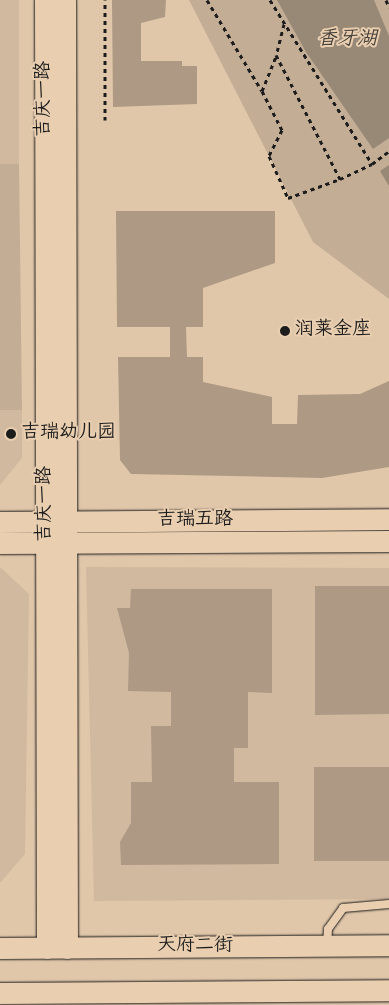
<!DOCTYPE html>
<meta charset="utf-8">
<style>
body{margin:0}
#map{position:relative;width:389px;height:1005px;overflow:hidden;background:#e1c7aa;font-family:Dekko,"LXGW WenKai TC",sans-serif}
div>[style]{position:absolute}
.built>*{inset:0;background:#d1b99f}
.green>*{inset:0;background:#c3ad95}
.water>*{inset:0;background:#988876}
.building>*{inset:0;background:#ad9984}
.path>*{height:3px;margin-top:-1.5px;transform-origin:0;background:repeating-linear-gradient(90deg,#1c1c1c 0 4px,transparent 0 8px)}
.roads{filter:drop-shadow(0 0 1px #1c1c1c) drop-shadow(0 0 1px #1c1c1c)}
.lane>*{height:8px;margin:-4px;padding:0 4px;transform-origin:4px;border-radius:4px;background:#e9ceb0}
.secondary>*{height:21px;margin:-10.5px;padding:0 10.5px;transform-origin:10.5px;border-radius:10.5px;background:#e9ceb0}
.dots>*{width:14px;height:14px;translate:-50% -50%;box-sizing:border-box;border:2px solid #e9ceb0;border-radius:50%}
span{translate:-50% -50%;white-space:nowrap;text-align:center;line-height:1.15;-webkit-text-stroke:4px #e9ceb0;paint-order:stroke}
.street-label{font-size:19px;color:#1c1c1c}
.poi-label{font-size:19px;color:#1c1c1c}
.left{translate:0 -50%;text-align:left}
.water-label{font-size:20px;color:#47423c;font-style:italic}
</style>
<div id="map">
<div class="built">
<i style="clip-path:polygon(0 0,19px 0,19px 164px,0 164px)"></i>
<i style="clip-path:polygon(0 410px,22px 410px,22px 458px,0 485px)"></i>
<i style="clip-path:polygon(0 567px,29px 594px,25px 854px,0 883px)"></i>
<i style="clip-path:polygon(86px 567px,389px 568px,389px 899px,94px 901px)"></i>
</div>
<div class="green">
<i style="clip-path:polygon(189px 0,389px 0,389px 299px,313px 242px)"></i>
<i style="clip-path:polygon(0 164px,19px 164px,22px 410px,0 410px)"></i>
</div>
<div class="water">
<i style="clip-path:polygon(277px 0,374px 0,389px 36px,389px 138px,373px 149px,306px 52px)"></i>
<i style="clip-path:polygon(389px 165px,389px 186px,380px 171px)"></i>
</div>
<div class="building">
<i style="clip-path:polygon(112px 0,166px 0,165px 17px,141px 23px,141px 61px,182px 61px,182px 66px,197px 66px,197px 104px,113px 107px)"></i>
<i style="clip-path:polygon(116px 211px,275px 211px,275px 263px,203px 288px,203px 327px,186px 327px,187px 357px,203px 357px,203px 382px,272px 397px,272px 424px,297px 424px,298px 395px,360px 394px,389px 381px,389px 467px,322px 478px,131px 474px,120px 460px,118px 357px,170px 357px,170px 327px,117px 327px)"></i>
<i style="clip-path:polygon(315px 586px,389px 586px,389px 714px,315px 715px)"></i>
<i style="clip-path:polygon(131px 589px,272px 589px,272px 693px,248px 692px,248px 748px,234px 748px,234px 782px,279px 782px,279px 864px,121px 865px,120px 842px,131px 823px,131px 782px,152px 782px,151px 726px,171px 726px,171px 692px,128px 691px,129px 653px,117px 608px,130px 608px)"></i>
<i style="clip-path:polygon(314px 767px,389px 767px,389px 861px,314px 861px)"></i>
</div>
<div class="path">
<i style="left:207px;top:0;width:106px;rotate:58.9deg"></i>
<i style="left:262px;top:91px;width:44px;rotate:62.9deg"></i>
<i style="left:282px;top:130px;width:29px;rotate:117deg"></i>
<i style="left:269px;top:156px;width:46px;rotate:65.7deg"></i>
<i style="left:288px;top:198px;width:55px;rotate:-20.1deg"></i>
<i style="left:340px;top:179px;width:35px;rotate:-25deg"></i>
<i style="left:372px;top:164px;width:21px;rotate:-37deg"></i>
<i style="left:270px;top:0;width:193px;rotate:58.1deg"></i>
<i style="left:386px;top:0;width:8px;rotate:67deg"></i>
<i style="left:284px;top:24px;width:32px;rotate:104deg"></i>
<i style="left:276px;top:55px;width:140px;rotate:62.7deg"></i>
<i style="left:262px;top:91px;width:38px;rotate:-68deg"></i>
<i style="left:105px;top:120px;width:120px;rotate:-90deg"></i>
</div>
<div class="roads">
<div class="lane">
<i style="left:327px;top:944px;width:15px;rotate:-86deg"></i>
<i style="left:328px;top:929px;width:26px;rotate:-54deg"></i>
<i style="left:343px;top:908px;width:46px;rotate:-5deg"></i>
</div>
<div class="secondary">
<i style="left:45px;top:0;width:948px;rotate:89.88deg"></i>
<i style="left:65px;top:0;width:948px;rotate:89.88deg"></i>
<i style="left:0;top:522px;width:389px;rotate:-0.4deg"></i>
<i style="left:0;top:543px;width:389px;rotate:-0.3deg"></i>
<i style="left:0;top:948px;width:389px;rotate:-0.4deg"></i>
<i style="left:0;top:993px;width:389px;rotate:-0.4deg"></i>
</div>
</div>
<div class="dots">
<i style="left:285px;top:331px;background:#1c1c1c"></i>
<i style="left:11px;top:434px;background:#1c1c1c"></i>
</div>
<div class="street-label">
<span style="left:45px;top:99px;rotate:-90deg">吉庆一路</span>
<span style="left:46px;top:504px;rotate:-90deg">吉庆一路</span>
<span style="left:195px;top:521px">吉瑞五路</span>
<span style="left:195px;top:947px">天府二街</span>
</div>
<div class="poi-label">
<span class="left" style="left:295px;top:331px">润莱金座</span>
<span class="left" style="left:21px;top:434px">吉瑞幼儿园</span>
</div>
<div class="water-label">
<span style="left:347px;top:40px">香牙湖</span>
</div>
</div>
